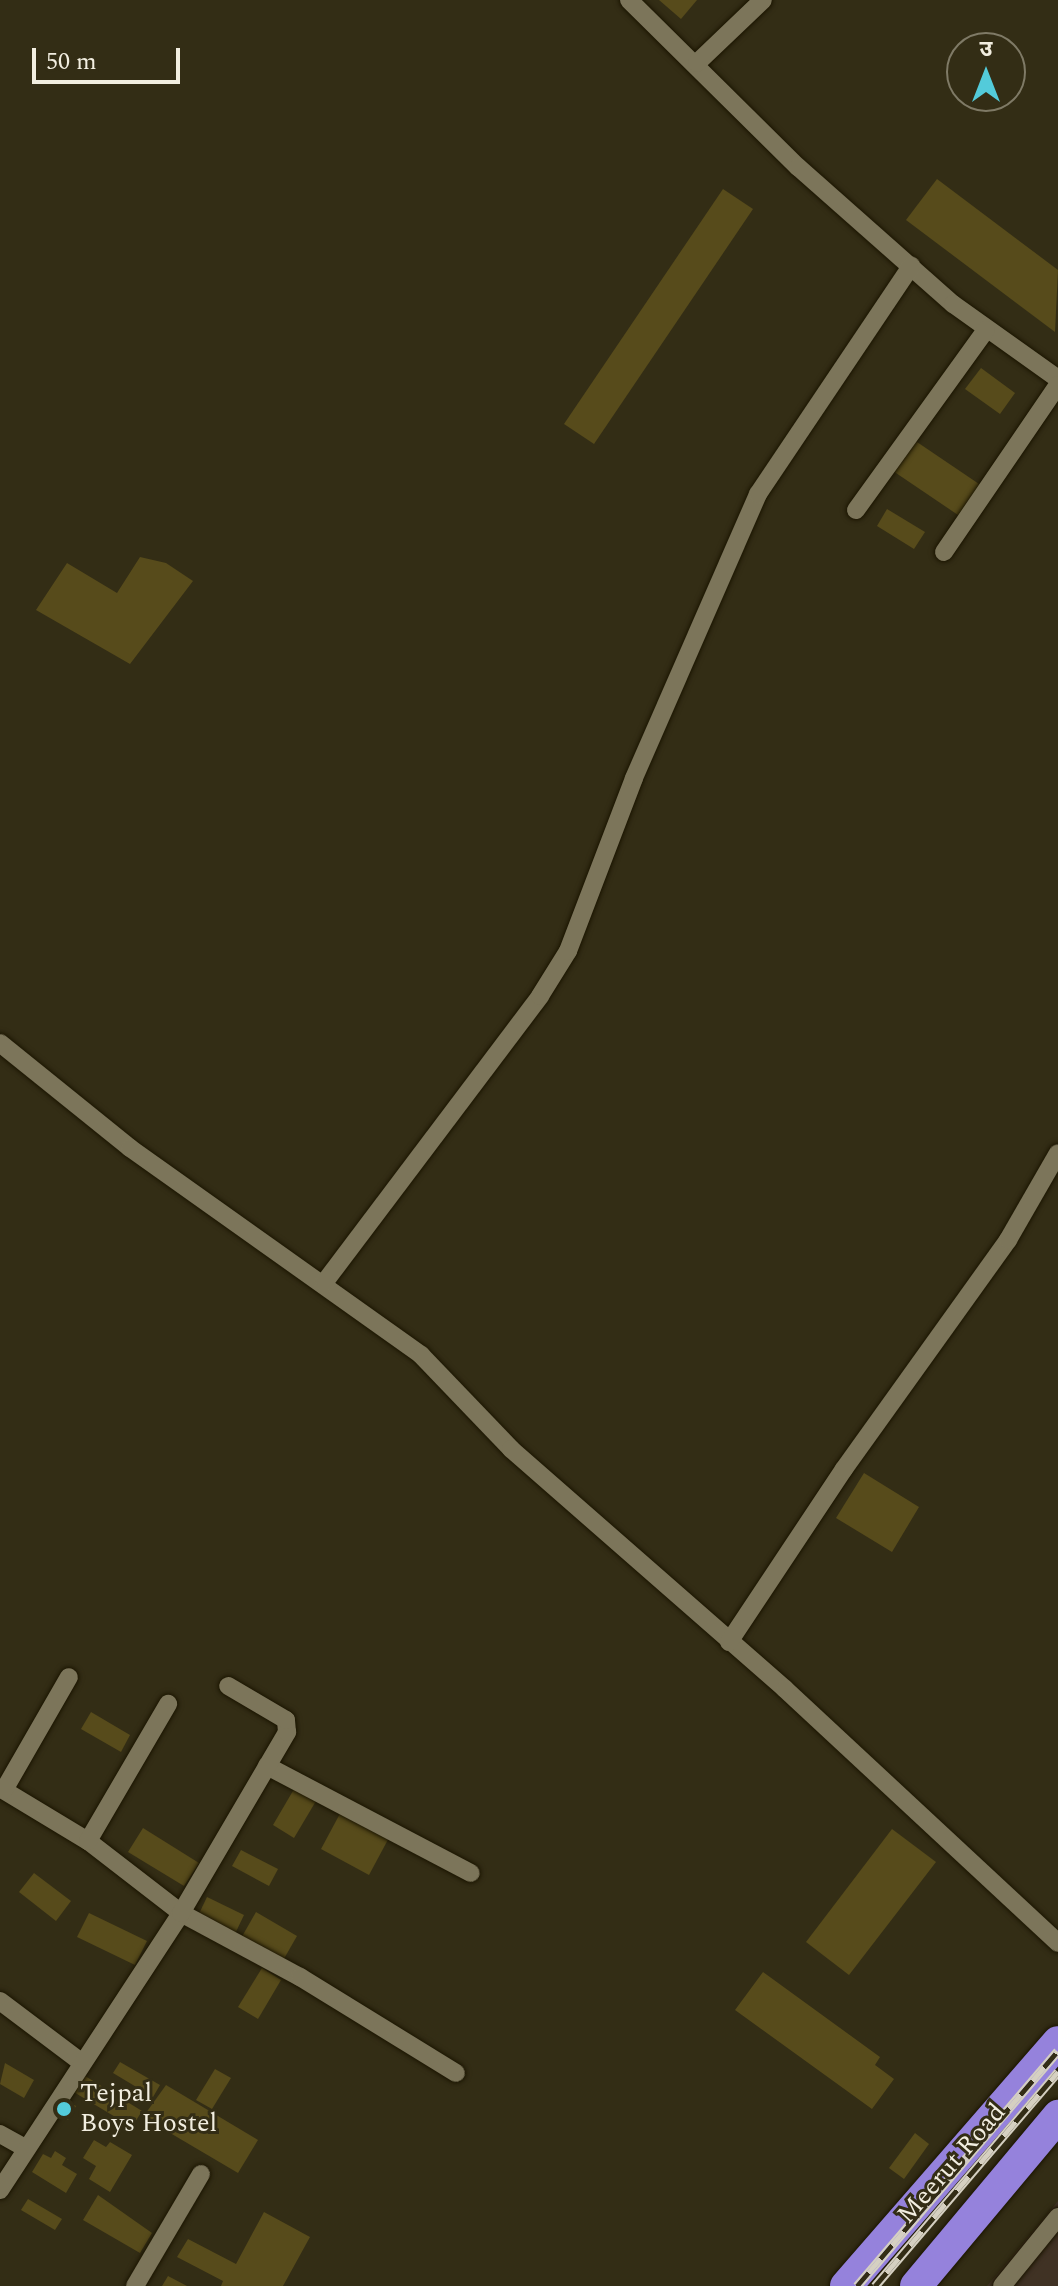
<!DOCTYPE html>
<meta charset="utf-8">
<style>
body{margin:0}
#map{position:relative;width:1058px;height:2286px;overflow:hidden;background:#332d15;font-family:Spectral,"Noto Sans Devanagari",serif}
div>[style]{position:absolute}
.industrial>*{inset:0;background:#403224}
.building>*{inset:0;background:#574b1b}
.roads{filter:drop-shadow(0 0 2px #1b1500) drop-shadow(0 0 2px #1b1500)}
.street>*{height:18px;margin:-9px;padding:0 9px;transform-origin:9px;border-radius:9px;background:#7c755a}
.highway>*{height:32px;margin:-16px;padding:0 16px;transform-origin:16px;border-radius:16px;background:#9582dc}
.rail>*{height:9px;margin-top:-4.5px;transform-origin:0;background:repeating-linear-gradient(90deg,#332d15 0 18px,#d5d0c1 0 36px);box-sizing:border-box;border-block:2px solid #d5d0c1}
.dots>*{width:22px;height:22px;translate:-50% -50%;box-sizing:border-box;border:4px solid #332d15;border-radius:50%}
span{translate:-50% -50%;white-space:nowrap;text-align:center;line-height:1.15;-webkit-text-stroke:6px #332d15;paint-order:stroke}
.poi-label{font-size:26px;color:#f2eee0}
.left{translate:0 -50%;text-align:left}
.street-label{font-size:26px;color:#f2eee0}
.north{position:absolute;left:946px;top:32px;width:80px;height:80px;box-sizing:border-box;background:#332d15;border:2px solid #7f7a66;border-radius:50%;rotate:0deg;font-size:22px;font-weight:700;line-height:32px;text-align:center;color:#f2eee0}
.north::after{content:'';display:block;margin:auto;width:28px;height:36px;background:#53cbda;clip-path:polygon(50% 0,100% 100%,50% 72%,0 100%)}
.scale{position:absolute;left:32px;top:48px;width:148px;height:36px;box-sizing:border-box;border:4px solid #f2eee0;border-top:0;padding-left:10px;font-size:24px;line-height:28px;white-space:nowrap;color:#f2eee0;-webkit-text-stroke:6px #332d15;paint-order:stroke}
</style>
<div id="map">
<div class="industrial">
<i style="clip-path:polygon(1058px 2201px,1058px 2286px,987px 2286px)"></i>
</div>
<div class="building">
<i style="clip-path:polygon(659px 0,697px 0,681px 19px)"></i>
<i style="clip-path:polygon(937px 179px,1058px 270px,1055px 332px,906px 220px)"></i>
<i style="clip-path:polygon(723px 189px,753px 209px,594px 444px,564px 424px)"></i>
<i style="clip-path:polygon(981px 368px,1015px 393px,1000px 414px,965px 389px)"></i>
<i style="clip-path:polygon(914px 440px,982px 486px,961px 517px,893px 471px)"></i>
<i style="clip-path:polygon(887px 509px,925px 532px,914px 549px,877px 526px)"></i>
<i style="clip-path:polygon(140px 557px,166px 563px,193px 581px,130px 664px,36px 610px,67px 563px,117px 593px)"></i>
<i style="clip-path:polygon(864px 1473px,919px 1507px,892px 1552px,836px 1518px)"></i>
<i style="clip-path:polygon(91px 1712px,130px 1735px,121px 1752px,81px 1729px)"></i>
<i style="clip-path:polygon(297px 1784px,319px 1796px,294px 1838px,273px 1825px)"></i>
<i style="clip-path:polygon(343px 1808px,391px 1834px,369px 1875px,321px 1849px)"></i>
<i style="clip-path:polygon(143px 1828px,199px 1863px,184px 1886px,128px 1852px)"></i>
<i style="clip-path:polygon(892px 1829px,936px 1862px,849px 1975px,806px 1942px)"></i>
<i style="clip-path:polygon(241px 1850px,278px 1869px,269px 1886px,232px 1866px)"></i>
<i style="clip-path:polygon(34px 1873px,71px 1901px,56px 1921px,19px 1892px)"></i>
<i style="clip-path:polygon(207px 1897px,244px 1915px,233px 1938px,196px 1920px)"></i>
<i style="clip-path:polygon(256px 1912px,297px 1936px,281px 1964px,240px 1940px)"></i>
<i style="clip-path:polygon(89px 1913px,147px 1941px,135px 1965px,77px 1937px)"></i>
<i style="clip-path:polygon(262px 1968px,281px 1980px,258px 2019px,238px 2007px)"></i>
<i style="clip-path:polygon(763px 1972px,880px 2057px,875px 2065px,894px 2079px,872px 2109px,735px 2010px)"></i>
<i style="clip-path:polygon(120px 2062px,160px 2085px,153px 2097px,113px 2073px)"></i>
<i style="clip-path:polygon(5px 2063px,34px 2080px,24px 2098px,0 2084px)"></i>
<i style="clip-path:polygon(215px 2069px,231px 2078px,212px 2109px,196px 2100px)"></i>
<i style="clip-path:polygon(77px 2071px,142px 2111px,132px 2127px,67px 2088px)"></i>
<i style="clip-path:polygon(166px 2085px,258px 2140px,238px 2173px,143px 2117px)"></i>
<i style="clip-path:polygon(61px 2097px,76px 2106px,68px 2120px,52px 2111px)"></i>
<i style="clip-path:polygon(915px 2133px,929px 2144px,904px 2179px,889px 2168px)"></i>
<i style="clip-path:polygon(94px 2140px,106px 2147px,110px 2142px,132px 2155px,110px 2192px,89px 2179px,96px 2166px,83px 2158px)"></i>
<i style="clip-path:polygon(55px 2151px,66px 2158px,62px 2165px,77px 2174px,66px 2193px,32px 2172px,43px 2154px,51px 2158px)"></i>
<i style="clip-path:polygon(98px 2195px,152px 2233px,140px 2253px,83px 2220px)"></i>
<i style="clip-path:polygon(28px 2199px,62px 2219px,55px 2230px,21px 2210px)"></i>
<i style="clip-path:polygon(264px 2212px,310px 2237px,283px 2286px,221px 2286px,223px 2281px,177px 2257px,188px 2239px,236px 2264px)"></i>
<i style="clip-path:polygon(168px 2276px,187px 2286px,162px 2286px)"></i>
</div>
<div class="roads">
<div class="street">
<i style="left:629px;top:0;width:238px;rotate:44.7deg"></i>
<i style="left:798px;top:167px;width:207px;rotate:41.5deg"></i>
<i style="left:953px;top:304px;width:129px;rotate:35.5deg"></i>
<i style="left:697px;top:63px;width:91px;rotate:-43.7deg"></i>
<i style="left:856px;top:510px;width:222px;rotate:-54.2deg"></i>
<i style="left:944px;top:552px;width:202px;rotate:-55.7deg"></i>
<i style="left:0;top:1043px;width:167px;rotate:38.9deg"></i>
<i style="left:130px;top:1148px;width:357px;rotate:35.4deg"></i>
<i style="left:421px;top:1355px;width:130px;rotate:46.2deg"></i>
<i style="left:511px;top:1449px;width:364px;rotate:41.2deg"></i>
<i style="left:785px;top:1689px;width:373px;rotate:42.9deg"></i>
<i style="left:324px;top:1283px;width:359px;rotate:-53deg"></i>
<i style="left:540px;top:996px;width:53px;rotate:-58.1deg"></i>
<i style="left:568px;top:951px;width:185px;rotate:-69.1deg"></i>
<i style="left:634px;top:778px;width:310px;rotate:-66.4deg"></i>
<i style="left:758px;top:494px;width:275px;rotate:-56.1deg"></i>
<i style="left:729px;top:1642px;width:208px;rotate:-56.4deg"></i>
<i style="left:844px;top:1469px;width:282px;rotate:-54.4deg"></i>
<i style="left:1008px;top:1240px;width:100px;rotate:-60.1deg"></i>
<i style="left:267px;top:1766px;width:230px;rotate:27.7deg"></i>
<i style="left:0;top:1788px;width:103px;rotate:31.1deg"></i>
<i style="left:88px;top:1841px;width:118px;rotate:37.7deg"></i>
<i style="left:181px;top:1913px;width:135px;rotate:28.3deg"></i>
<i style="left:300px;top:1977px;width:183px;rotate:31.6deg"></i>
<i style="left:4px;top:1790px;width:130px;rotate:-60.1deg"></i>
<i style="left:88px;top:1841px;width:159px;rotate:-59.7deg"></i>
<i style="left:0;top:2001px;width:101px;rotate:37deg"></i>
<i style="left:0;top:2134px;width:29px;rotate:29deg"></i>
<i style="left:0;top:2190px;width:331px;rotate:-56.8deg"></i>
<i style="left:181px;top:1913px;width:210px;rotate:-59.6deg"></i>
<i style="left:287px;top:1732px;width:12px;rotate:-95deg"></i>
<i style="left:286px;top:1720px;width:67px;rotate:-149.6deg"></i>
<i style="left:135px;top:2286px;width:130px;rotate:-59.5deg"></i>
<i style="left:1002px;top:2286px;width:89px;rotate:-50.9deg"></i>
</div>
<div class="highway">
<i style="left:846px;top:2286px;width:323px;rotate:-49deg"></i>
<i style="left:916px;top:2286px;width:222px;rotate:-50.1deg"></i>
</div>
</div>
<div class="rail">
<i style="left:857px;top:2286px;width:309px;rotate:-49.5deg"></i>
<i style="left:875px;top:2286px;width:282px;rotate:-49.5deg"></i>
</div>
<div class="dots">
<i style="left:64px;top:2109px;background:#53cbda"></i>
</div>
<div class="poi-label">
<span class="left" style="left:80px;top:2109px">Tejpal<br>Boys Hostel</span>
</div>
<div class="street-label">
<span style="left:952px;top:2164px;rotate:-49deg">Meerut Road</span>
</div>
<div class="north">उ</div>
<div class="scale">50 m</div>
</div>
